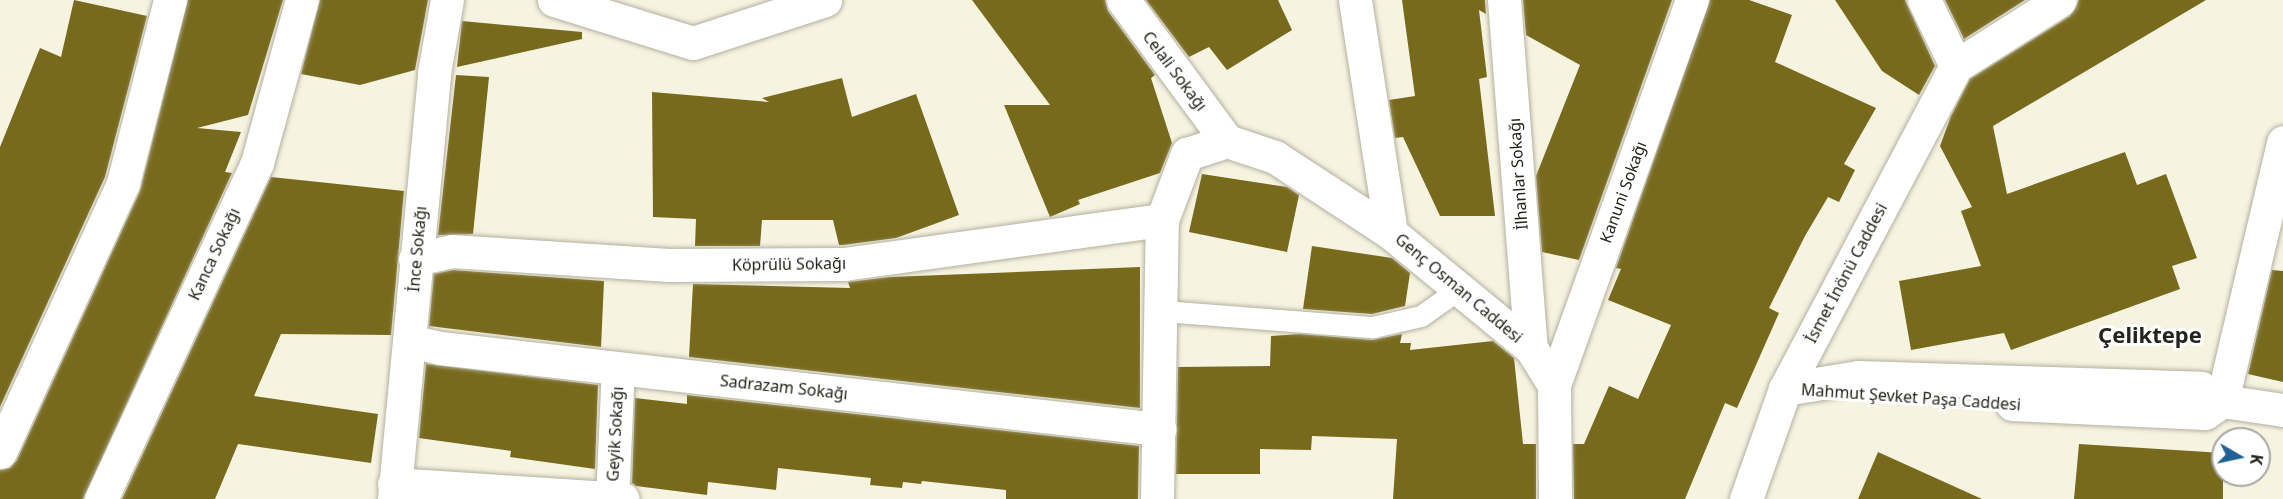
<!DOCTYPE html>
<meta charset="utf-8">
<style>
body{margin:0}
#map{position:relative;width:2283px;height:499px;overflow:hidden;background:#f6f3e1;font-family:"Noto Sans",sans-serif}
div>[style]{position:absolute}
.building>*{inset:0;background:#786a1c}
.roads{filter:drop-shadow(0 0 2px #b3b0a0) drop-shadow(0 0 2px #b3b0a0)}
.lane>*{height:21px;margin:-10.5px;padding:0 10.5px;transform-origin:10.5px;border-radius:10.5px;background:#fff}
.street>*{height:33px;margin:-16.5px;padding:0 16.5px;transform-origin:16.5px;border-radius:16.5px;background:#fff}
.secondary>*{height:33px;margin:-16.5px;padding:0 16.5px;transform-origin:16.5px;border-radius:16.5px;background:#fff}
span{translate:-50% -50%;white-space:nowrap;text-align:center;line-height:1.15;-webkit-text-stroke:6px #fff;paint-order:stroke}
.street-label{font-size:16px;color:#24221c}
.district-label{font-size:22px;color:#24221c;font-weight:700}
.north{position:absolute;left:2211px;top:427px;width:60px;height:60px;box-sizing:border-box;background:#fff;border:2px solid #a7a7a4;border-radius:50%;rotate:99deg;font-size:16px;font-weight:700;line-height:24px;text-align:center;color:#24221c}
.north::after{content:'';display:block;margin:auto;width:21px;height:27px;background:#216096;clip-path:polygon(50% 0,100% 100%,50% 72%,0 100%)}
</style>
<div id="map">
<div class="building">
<i style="clip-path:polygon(74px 0,147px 16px,105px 177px,0 407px,0 147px,40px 48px,61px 57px)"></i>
<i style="clip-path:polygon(188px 0,283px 0,248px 115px,197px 128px,241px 132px,225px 172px,232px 173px,83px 499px,0 499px,0 470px,10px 468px,17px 460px,140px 191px)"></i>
<i style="clip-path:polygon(320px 0,428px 0,415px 70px,360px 85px,301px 74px)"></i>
<i style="clip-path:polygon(972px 0,1105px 0,1108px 11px,1155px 75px,1151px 78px,1172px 143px,1160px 173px,1078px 200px,1080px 204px,1050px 217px,1004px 105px,1050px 105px)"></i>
<i style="clip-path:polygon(1146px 0,1278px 0,1292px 30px,1227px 70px,1209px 47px,1189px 57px)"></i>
<i style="clip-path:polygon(1402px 0,1485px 0,1486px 14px,1479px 10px,1487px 77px,1479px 79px,1495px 216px,1440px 216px,1403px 137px,1395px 138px,1389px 100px,1415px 96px)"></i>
<i style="clip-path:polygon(1523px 0,1672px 0,1579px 260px,1542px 252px,1536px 176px,1580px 65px,1526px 35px)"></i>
<i style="clip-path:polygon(1710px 0,1749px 0,1792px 15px,1775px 62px,1876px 108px,1844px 164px,1855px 170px,1839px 202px,1828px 197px,1805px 236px,1769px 308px,1779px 313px,1737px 408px,1725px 403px,1685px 499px,1574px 499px,1573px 444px,1584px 444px,1609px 386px,1638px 399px,1671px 325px,1608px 300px,1621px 269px,1616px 268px)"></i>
<i style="clip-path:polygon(1835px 0,1905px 0,1935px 66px,1919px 95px,1882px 71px)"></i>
<i style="clip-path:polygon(1945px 0,2025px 0,1964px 39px)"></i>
<i style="clip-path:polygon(2079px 0,2206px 0,1993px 126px,2007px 194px,2125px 152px,2137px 185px,2166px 174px,2197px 258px,2172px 266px,2180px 289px,2011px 350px,2004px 333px,1911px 350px,1899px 281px,1981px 266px,1961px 211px,1972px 207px,1940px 146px,1951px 116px,1970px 79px,2070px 16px)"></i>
<i style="clip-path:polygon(462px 21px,582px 32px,582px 39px,457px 67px)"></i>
<i style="clip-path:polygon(456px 75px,489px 77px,473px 234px,438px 235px)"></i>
<i style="clip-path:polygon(842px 78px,852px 117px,916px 94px,959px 215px,896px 238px,843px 245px,839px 245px,833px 220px,762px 220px,760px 246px,695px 246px,696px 219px,653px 217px,652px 92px,769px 102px,762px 98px)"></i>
<i style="clip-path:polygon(1202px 174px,1287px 187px,1299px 195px,1287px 252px,1189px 232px)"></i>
<i style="clip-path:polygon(271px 177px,404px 191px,391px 335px,281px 334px,254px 396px,378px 414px,371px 463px,238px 444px,215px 499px,122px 499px)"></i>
<i style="clip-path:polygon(1312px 246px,1392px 258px,1410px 273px,1405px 306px,1372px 314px,1303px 309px)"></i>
<i style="clip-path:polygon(1140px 267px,1140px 408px,689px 357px,693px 284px,850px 288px,848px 282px,890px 277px)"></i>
<i style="clip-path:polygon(453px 270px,604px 281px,601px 347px,429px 326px,434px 274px)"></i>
<i style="clip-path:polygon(2272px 270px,2283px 271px,2283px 382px,2248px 374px)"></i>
<i style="clip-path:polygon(1300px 334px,1372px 340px,1402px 334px,1400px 343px,1411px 343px,1410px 350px,1493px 341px,1514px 358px,1523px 444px,1536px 444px,1536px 499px,1393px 499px,1397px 439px,1312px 436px,1311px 450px,1260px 449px,1260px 474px,1176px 474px,1178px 367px,1270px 366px,1271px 336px)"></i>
<i style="clip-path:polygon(426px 364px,598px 385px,595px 469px,510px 457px,511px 451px,419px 438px)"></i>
<i style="clip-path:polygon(687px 395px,1139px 446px,1138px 499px,1006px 499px,1006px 490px,922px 481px,921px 484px,903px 482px,902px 488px,870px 485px,871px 478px,778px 468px,776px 490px,708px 482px,707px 495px,636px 486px,632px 483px,635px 398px,687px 404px)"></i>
<i style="clip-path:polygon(2079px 444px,2223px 453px,2223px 499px,2074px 499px)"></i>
<i style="clip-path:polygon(1878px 452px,1982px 499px,1858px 499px)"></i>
</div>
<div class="roads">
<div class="lane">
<i style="left:1163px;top:311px;width:211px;rotate:4.4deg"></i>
<i style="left:1373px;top:327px;width:49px;rotate:-12.9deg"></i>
<i style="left:1421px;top:316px;width:47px;rotate:-35.4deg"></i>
</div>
<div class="street">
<i style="left:554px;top:0;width:145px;rotate:17.2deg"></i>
<i style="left:693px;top:43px;width:139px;rotate:-18deg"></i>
<i style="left:1123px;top:0;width:175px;rotate:53.6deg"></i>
<i style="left:1355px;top:0;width:236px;rotate:81.2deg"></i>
<i style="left:1391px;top:233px;width:181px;rotate:39.4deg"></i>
<i style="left:1531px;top:348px;width:44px;rotate:58.1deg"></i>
<i style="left:1554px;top:385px;width:114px;rotate:89.5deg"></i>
<i style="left:1504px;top:0;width:349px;rotate:85.6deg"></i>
<i style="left:1924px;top:0;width:73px;rotate:64.1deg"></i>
<i style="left:415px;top:259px;width:38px;rotate:-12deg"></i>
<i style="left:452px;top:251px;width:217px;rotate:3.7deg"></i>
<i style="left:669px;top:265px;width:175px;rotate:-0.3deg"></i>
<i style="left:844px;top:264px;width:321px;rotate:-7.9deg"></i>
<i style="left:410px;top:341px;width:31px;rotate:13deg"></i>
<i style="left:440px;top:348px;width:724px;rotate:6.43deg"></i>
<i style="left:1554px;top:385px;width:409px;rotate:-70.3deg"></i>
<i style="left:2222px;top:401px;width:266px;rotate:-76.7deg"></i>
<i style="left:0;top:452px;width:296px;rotate:-65.4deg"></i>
<i style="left:123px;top:183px;width:189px;rotate:-75.6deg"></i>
<i style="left:394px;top:484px;width:229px;rotate:3.7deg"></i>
<i style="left:101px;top:499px;width:370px;rotate:-65.1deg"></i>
<i style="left:257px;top:163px;width:169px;rotate:-74.6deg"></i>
<i style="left:394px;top:499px;width:428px;rotate:-84.6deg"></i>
<i style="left:434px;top:73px;width:74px;rotate:-79.9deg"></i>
<i style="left:612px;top:499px;width:130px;rotate:-87.4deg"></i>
<i style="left:1157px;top:499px;width:279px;rotate:-89deg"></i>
<i style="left:1162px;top:220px;width:71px;rotate:-69.3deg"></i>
<i style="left:1187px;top:154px;width:42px;rotate:-18deg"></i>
<i style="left:1227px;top:141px;width:51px;rotate:18.4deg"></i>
<i style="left:1275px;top:157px;width:139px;rotate:33.2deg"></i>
</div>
<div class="secondary">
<i style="left:1785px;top:389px;width:74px;rotate:-9.3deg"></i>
<i style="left:1858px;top:377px;width:343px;rotate:1.8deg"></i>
<i style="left:2201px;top:388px;width:25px;rotate:32deg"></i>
<i style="left:2222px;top:401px;width:62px;rotate:8.4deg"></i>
<i style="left:2012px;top:404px;width:193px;rotate:2.7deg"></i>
<i style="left:2205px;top:413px;width:21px;rotate:-35deg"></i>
<i style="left:1746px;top:499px;width:117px;rotate:-70.5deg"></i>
<i style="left:1785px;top:389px;width:365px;rotate:-62.1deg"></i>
<i style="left:1956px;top:66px;width:123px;rotate:-32.4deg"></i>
</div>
</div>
<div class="street-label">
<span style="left:1175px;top:71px;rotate:53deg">Celali Sokağı</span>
<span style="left:1518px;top:174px;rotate:-94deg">İlhanlar Sokağı</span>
<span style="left:1623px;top:192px;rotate:-70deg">Kanuni Sokağı</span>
<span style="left:417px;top:249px;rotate:-85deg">İnce Sokağı</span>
<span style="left:214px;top:254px;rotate:-65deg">Kanca Sokağı</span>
<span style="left:789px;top:264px;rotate:-1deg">Köprülü Sokağı</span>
<span style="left:1846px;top:273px;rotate:-62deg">İsmet İnönü Caddesi</span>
<span style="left:1459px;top:288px;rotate:40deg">Genç Osman Caddesi</span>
<span style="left:784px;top:387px;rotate:6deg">Sadrazam Sokağı</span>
<span style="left:1911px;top:397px;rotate:4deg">Mahmut Şevket Paşa Caddesi</span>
<span style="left:615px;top:434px;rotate:-87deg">Geyik Sokağı</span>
</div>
<div class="district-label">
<span style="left:2150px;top:335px">Çeliktepe</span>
</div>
<div class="north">K</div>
</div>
